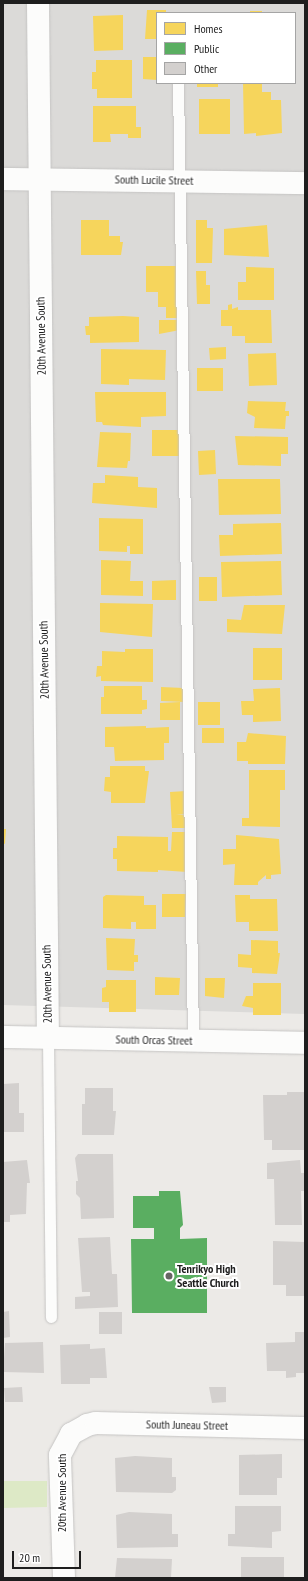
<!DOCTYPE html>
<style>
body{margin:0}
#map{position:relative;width:308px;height:1581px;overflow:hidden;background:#eceae7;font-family:"PT Sans Narrow",sans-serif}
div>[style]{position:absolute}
.residential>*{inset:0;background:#dbdad8}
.grass>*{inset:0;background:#dde9c6}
.homes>*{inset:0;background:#f6d55c}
.public>*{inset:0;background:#5aae61}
.building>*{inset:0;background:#d3d0ce}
.roads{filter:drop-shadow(0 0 1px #c5c4c3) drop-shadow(0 0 1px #c5c4c3)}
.lane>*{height:11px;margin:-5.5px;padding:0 5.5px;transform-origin:5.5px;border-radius:5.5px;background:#fcfcfb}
.street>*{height:22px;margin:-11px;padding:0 11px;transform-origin:11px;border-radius:11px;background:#fcfcfb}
.dots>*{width:11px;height:11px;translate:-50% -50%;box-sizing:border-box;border:2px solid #fff;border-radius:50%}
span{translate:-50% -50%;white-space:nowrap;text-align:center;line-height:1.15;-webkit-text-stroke:4px #fff;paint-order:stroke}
.street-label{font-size:12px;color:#1e1e1e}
.poi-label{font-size:12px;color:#1e1e1e;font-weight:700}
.left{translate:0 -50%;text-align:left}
.frame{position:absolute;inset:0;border:4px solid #1e1e1e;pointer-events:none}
.legend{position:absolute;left:156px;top:12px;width:140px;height:72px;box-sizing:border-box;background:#fff;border:1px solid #a5a5a5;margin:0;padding:5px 7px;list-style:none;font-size:12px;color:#1e1e1e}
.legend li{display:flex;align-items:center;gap:8px;height:20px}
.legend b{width:20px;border:1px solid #a5a5a5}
.scale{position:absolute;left:12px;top:1551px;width:69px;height:18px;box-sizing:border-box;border:2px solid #1e1e1e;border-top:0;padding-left:5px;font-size:12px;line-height:14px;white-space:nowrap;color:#1e1e1e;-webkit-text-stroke:3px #fff;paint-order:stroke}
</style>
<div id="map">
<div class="residential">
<i style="clip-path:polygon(evenodd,3px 3px,305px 3px,305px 1014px,3px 1005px,3px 3px,157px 13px,295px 13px,295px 83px,157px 83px,157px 13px)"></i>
</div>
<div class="grass">
<i style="clip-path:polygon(3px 1481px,47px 1481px,47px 1507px,3px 1508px)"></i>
</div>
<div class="homes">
<i style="clip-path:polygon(147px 10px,166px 10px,166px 13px,157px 13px,157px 39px,145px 39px)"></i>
<i style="clip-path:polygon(250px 11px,262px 11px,262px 13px,250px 13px)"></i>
<i style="clip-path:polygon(123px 15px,123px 50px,94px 51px,93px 16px)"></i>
<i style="clip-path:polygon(143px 57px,157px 57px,157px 80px,143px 79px)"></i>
<i style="clip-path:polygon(96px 60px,132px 60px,132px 98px,97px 98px,97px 89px,92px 89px,92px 72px,96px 72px)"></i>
<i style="clip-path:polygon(197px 83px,218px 83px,218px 87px,197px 87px)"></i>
<i style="clip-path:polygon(243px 83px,262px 83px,262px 92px,271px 92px,271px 100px,281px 100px,282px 133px,256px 136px,256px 133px,244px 134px)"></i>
<i style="clip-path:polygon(199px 99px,230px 99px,230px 134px,199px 134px)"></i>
<i style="clip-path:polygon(93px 106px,136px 106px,136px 127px,141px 127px,141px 138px,128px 138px,128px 134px,110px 134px,111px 142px,93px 142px)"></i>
<i style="clip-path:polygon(81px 220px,109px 220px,109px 236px,120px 236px,120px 242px,123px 242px,121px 255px,81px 255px)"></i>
<i style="clip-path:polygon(196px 220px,207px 220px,207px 228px,213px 228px,212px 263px,196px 263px)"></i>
<i style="clip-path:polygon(267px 225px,269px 257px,224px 255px,224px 229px)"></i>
<i style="clip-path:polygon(146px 266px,181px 266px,181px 318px,166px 318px,166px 307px,158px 307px,158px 292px,146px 292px)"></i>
<i style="clip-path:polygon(246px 267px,274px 268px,274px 300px,238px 300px,238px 282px,246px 282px)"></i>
<i style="clip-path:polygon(196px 271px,206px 271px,206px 285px,210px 285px,210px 304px,197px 304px)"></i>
<i style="clip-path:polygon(232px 304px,232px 309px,238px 307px,238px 310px,271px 310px,272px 343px,245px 343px,245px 336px,232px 336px,232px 326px,221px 326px,221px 310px,228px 310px,228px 305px)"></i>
<i style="clip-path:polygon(123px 316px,139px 317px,139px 342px,90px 343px,90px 335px,86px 335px,85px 326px,89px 326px,89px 317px)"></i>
<i style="clip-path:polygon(159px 320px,180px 320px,180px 330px,159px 334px)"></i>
<i style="clip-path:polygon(226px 347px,226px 359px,210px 360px,209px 348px)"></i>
<i style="clip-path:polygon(101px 349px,166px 350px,165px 380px,129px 379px,129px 385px,101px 384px)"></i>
<i style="clip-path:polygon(276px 353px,277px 385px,249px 386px,248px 354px)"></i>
<i style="clip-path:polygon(197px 368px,223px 368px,223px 391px,197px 391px)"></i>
<i style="clip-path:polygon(95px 392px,166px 392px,166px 416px,141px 417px,141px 427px,103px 425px,102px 422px,96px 422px)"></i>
<i style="clip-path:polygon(248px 401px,286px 402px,285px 411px,289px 411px,289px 416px,286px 416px,285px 429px,254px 428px,255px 417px,247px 413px)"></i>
<i style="clip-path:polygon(152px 430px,180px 430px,182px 456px,152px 456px)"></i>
<i style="clip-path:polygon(100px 432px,131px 433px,130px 461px,128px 461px,127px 468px,97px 467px)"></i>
<i style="clip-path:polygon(235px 436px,288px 437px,288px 454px,281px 454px,281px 466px,238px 465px)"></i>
<i style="clip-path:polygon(215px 450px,216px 474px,199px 475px,198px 451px)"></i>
<i style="clip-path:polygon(105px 475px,138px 477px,138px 487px,157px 488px,157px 508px,92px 503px,93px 483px,105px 483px)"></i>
<i style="clip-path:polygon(218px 479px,280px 479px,281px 514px,219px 515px)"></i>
<i style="clip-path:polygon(99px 518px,143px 519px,143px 554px,130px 554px,130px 546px,127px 546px,127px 552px,99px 551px)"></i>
<i style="clip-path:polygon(281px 523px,282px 554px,220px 556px,219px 535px,233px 535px,233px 524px)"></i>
<i style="clip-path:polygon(101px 560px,131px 561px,130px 581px,143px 581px,143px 596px,101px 595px)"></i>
<i style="clip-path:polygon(281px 561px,282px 595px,222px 597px,221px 562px)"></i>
<i style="clip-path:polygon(199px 577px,217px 577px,217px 601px,199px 601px)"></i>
<i style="clip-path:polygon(176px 580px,176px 600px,152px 600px,152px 581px)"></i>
<i style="clip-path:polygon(100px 603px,153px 604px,152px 637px,100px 632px)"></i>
<i style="clip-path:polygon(244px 605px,285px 605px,282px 634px,227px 632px,227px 619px,241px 620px)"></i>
<i style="clip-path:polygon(253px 648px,282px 648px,282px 680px,253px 680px)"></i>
<i style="clip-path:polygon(125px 649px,153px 649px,153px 682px,101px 681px,101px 676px,96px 677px,97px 666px,102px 666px,102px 651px,125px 652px)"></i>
<i style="clip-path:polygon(104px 686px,142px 686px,142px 700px,147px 700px,147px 709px,142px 710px,142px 714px,101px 714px,101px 697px,104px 697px)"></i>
<i style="clip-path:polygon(161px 687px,184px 688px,184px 702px,161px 701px)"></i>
<i style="clip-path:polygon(280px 688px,281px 721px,253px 722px,253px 715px,242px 715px,241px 701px,254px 701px,253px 689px)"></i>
<i style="clip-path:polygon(180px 702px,180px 720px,160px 720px,160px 703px)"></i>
<i style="clip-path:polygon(198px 702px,220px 702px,220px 725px,198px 725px)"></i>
<i style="clip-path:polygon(146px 726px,146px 728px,169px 727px,169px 743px,164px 743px,164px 760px,115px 761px,114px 747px,105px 747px,105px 727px)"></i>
<i style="clip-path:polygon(202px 728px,224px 728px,224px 743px,202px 743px)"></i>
<i style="clip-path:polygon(248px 733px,286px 736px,285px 764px,248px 764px,248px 761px,237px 761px,237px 742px,246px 742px)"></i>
<i style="clip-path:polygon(110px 766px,145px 766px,145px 771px,149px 771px,145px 803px,111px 803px,111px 792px,104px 791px,105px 777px,110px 777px)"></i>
<i style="clip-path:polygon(249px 770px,285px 770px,285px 790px,280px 790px,280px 827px,242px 826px,242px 818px,249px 818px)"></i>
<i style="clip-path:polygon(186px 791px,187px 814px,176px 814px,187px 815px,187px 828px,172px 828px,170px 792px)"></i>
<i style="clip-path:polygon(3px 829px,6px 829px,5px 844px,3px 843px)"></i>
<i style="clip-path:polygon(172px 832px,188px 832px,187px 872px,158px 870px,158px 872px,117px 871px,117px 859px,113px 859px,113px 848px,117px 848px,117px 836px,168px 837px,168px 851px,171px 851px)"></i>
<i style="clip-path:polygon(236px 835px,279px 839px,281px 874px,271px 875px,271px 879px,266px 879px,266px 875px,258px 882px,258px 885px,234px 885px,235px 864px,223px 865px,223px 849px,236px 849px)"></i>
<i style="clip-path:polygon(162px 894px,186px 894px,185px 917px,162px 917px)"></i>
<i style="clip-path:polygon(106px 895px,144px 896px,144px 905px,156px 905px,156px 929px,136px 929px,136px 922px,131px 922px,131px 929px,103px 928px,103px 897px)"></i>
<i style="clip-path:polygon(235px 895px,250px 895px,250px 899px,277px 899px,278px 931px,249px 931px,249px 922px,236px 922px)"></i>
<i style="clip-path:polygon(106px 938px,135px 939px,134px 955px,138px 955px,138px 962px,134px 962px,134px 971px,107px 970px)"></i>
<i style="clip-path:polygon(251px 940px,278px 941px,278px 953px,280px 953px,277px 974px,252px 973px,252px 968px,238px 967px,238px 954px,251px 955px)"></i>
<i style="clip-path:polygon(155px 977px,180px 978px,179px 995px,155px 995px)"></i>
<i style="clip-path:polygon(205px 978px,225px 978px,224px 998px,205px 996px)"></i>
<i style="clip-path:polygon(106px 980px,136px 980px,136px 1012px,109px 1012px,109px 1002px,102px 1002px,102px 988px,106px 987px)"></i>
<i style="clip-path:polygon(253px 983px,281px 983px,281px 1015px,253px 1015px,253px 1008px,242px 1006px,246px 996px,253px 996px)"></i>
</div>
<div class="public">
<i style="clip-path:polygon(159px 1191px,180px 1191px,183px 1225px,180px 1228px,180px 1239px,207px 1238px,207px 1313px,132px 1313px,131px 1239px,154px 1239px,154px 1228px,133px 1228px,133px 1196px,159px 1196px)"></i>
</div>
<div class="building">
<i style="clip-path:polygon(19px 1083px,19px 1113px,24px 1113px,24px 1132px,3px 1132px,3px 1084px)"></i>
<i style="clip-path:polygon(85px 1088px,113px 1088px,113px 1111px,116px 1111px,114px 1135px,82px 1135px,82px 1104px,85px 1104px)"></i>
<i style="clip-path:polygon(287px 1092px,305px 1092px,304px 1150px,272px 1150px,272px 1140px,264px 1140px,263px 1095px,287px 1095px)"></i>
<i style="clip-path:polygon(78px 1154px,113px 1154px,114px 1218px,81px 1219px,80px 1198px,76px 1194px,76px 1181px,78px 1181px,75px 1158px)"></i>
<i style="clip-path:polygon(27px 1160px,30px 1183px,27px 1183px,26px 1214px,10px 1215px,10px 1222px,3px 1222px,3px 1162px)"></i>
<i style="clip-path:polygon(300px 1160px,301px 1173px,305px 1173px,305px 1191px,301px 1191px,302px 1225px,275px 1225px,274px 1179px,267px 1179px,267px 1163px)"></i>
<i style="clip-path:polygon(110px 1237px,112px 1274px,117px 1274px,118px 1307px,75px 1309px,75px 1297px,90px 1296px,90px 1292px,82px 1292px,78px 1238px)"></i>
<i style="clip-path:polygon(273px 1241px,305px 1242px,305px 1296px,286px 1296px,286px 1285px,273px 1285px)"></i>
<i style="clip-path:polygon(9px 1311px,10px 1337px,3px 1338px,3px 1312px)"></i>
<i style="clip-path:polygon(99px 1312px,122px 1312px,122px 1334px,99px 1334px)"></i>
<i style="clip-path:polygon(295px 1332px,305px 1332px,305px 1373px,296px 1373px,296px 1377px,286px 1378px,286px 1371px,267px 1371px,266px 1343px,295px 1342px)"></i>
<i style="clip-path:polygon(43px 1342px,44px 1373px,3px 1372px,5px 1343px)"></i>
<i style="clip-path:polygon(90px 1344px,90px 1349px,105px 1348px,107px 1378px,90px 1378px,90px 1384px,61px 1384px,60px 1345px)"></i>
<i style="clip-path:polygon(22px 1387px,23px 1402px,5px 1402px,4px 1388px)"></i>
<i style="clip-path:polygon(209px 1387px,226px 1387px,226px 1402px,212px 1403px)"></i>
<i style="clip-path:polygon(282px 1454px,282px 1478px,277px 1478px,277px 1495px,239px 1495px,239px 1455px)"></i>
<i style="clip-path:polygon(135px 1456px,172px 1458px,172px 1477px,176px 1477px,176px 1490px,172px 1493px,116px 1492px,115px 1458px)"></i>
<i style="clip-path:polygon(235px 1506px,281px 1506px,281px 1531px,272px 1532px,272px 1548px,228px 1546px,228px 1534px,235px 1534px)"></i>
<i style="clip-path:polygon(129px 1512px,172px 1514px,172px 1534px,178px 1534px,178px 1547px,117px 1548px,116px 1515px)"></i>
<i style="clip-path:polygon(241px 1557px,284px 1557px,284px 1578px,241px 1578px)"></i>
<i style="clip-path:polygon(117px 1558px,172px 1559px,171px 1578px,115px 1578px)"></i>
</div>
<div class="roads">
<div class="lane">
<i style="left:178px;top:83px;width:958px;rotate:89.1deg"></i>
<i style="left:48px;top:1038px;width:279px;rotate:89.4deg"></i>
</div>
<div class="street">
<i style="left:38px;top:3px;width:1035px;rotate:89.45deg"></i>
<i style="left:3px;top:179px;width:302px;rotate:0.8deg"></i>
<i style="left:3px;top:1037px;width:302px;rotate:1.1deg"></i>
<i style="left:64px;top:1578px;width:123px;rotate:-91.9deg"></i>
<i style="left:60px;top:1455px;width:24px;rotate:-62deg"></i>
<i style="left:71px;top:1434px;width:18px;rotate:-29deg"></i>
<i style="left:87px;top:1425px;width:9px;rotate:-13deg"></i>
<i style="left:96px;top:1423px;width:209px;rotate:1.4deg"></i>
</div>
</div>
<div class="dots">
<i style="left:169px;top:1276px;background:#666564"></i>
</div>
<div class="street-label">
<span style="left:154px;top:180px;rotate:1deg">South Lucile Street</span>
<span style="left:41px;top:336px;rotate:-91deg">20th Avenue South</span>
<span style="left:44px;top:660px;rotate:-91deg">20th Avenue South</span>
<span style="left:47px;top:984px;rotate:-91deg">20th Avenue South</span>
<span style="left:154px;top:1040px;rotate:1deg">South Orcas Street</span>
<span style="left:187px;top:1425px;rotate:1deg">South Juneau Street</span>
<span style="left:62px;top:1493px;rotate:-90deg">20th Avenue South</span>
</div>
<div class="poi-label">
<span class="left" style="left:177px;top:1276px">Tenrikyo High<br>Seattle Church</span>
</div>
<div class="frame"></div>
<ul class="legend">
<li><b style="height:11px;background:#f6d55c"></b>Homes</li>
<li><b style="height:11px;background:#5aae61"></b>Public</li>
<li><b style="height:11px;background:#d3d0ce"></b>Other</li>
</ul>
<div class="scale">20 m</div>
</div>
